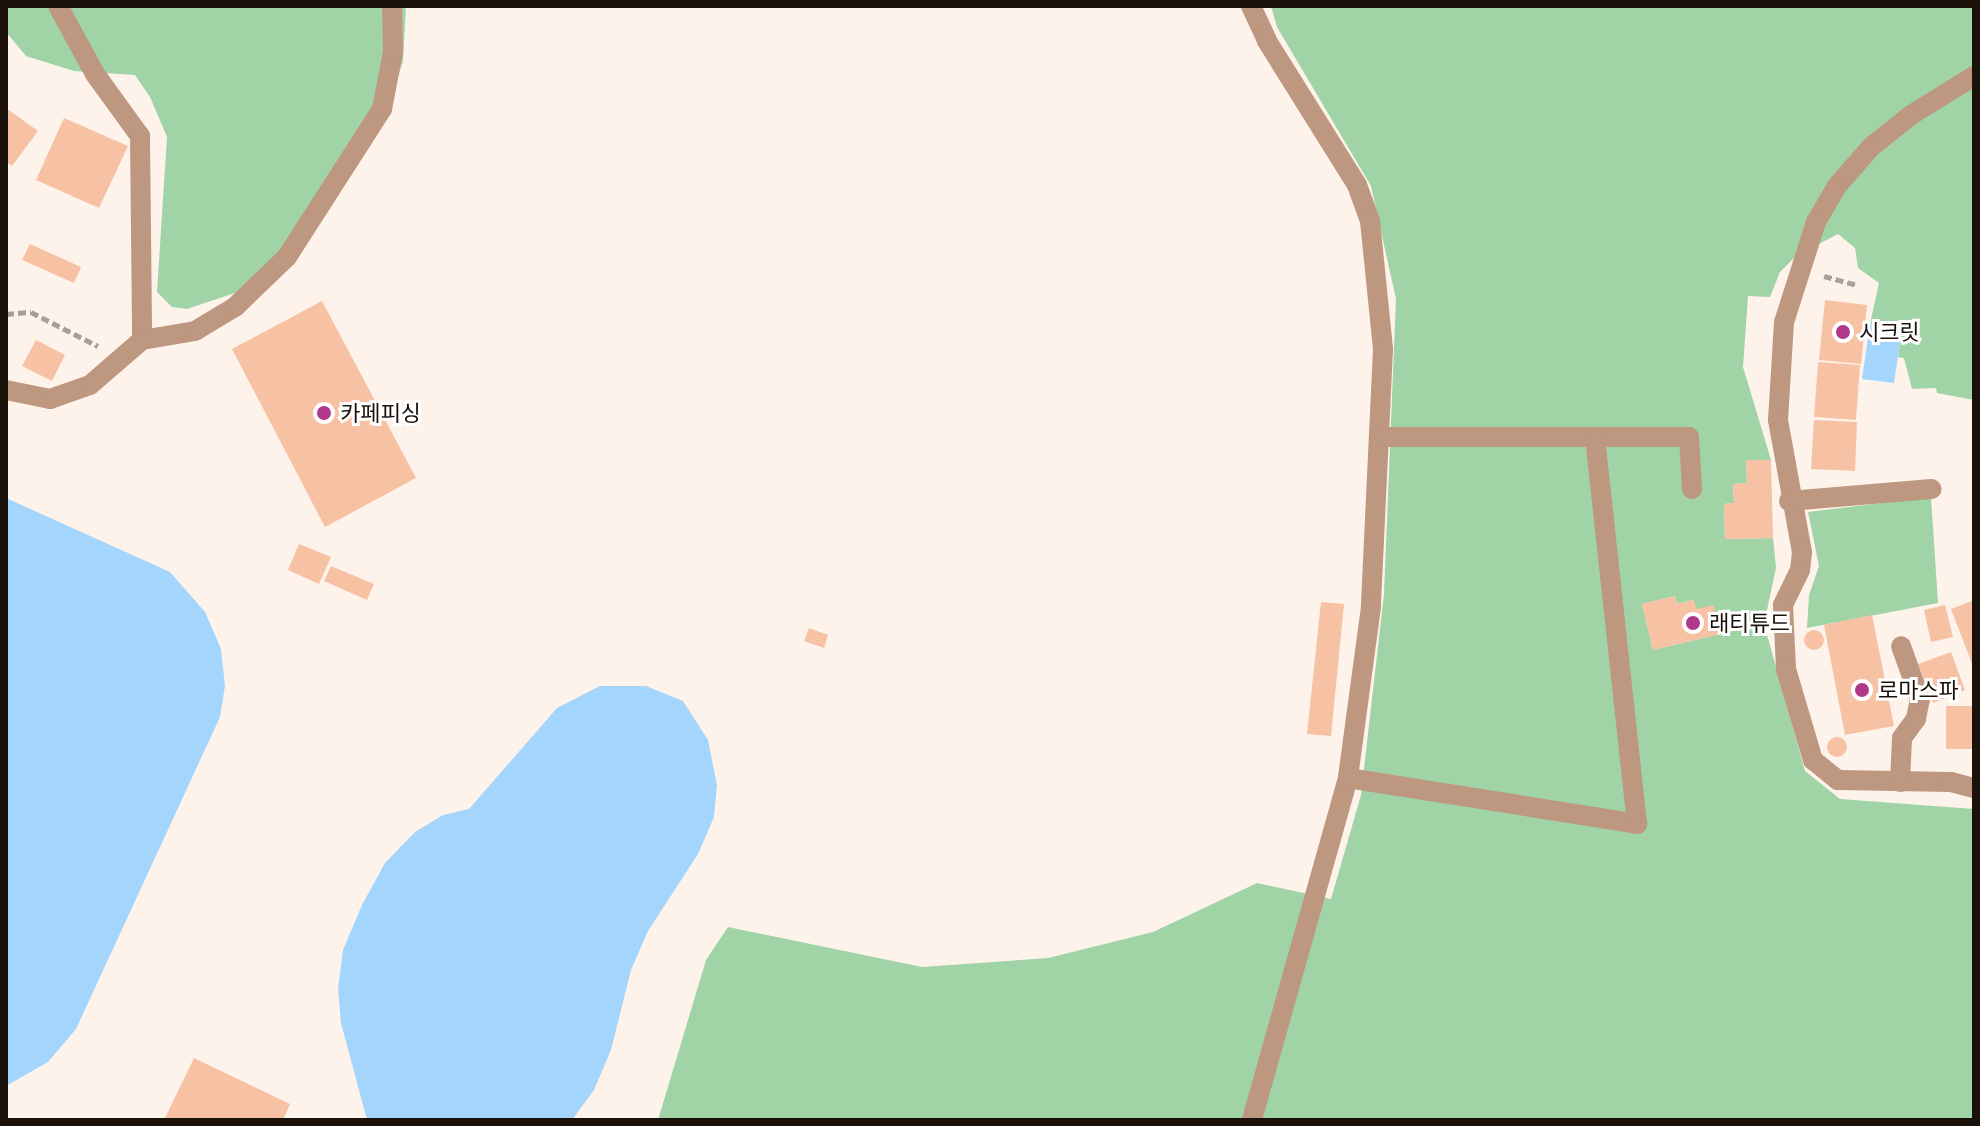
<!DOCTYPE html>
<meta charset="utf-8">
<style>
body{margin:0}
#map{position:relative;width:1980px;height:1126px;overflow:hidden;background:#fdf3eb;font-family:Ubuntu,"Noto Sans KR",sans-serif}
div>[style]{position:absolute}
.green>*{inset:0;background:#a0d3a6}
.water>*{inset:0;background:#a4d5fc}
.building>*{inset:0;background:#f7c1a4}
.round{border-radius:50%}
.path>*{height:5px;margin-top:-2.5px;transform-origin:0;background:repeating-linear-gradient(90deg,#a99f98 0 8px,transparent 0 12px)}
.lane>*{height:20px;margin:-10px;padding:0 10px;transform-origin:10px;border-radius:10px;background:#be9781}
.dots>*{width:22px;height:22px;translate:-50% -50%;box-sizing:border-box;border:4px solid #fff;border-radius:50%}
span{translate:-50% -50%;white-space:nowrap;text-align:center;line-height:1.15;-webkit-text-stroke:6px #fff;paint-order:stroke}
.poi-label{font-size:22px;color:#19110a}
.left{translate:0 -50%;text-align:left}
.frame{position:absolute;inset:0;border:8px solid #19110a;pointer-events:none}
</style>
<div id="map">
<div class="green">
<i style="clip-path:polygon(6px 6px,406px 6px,403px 61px,385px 118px,308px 226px,241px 291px,187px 309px,172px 307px,157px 292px,167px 137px,150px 97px,135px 75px,74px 71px,26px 56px,6px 32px)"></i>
<i style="clip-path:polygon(evenodd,1271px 6px,1974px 6px,1974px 400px,1937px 393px,1936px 388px,1912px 389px,1904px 358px,1898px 357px,1902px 329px,1870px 324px,1879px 283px,1858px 268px,1855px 248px,1838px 234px,1796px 256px,1780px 272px,1770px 297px,1748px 296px,1743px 367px,1771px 460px,1746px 461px,1747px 483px,1733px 484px,1734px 503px,1724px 504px,1725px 539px,1773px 538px,1776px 568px,1764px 624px,1805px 771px,1840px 799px,1974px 809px,1974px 1120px,658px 1120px,706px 960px,728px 927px,922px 967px,1048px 958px,1153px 932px,1257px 883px,1331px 899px,1361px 795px,1384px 594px,1396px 299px,1371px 186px,1277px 27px,1271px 6px,1675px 596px,1677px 604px,1693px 600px,1696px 609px,1717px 618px,1737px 613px,1741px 629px,1653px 650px,1642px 604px,1675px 596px)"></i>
<i style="clip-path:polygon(1931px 497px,1938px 603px,1807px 628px,1809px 595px,1819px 566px,1808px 512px)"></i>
</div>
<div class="water">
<i style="clip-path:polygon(1870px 324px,1902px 329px,1894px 383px,1862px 379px)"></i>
<i style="clip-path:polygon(6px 498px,170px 572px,205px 612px,221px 649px,225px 686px,220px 717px,76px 1029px,48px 1062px,6px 1086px)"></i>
<i style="clip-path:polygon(600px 686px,646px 686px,683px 701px,708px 740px,717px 785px,714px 817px,698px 854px,648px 931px,631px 970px,611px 1050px,594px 1090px,572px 1120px,367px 1120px,341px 1023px,338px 989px,343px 950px,362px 905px,385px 863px,415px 832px,443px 815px,469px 809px,557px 708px)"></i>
</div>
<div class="building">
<i style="clip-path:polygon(6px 108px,38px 131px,12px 166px,6px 162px)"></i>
<i style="clip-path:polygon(64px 118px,128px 146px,99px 208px,36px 180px)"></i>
<i style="clip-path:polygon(30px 244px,81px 267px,74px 283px,22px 260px)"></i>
<i style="clip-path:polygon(1825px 300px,1867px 305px,1861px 364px,1819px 360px)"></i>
<i style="clip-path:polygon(322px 301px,416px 478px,325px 527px,232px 349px)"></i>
<i style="clip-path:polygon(36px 340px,65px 355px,52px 381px,22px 366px)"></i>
<i style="clip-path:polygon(1818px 362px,1860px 365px,1856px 420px,1814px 417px)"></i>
<i style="clip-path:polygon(1814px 420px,1857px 422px,1855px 471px,1811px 469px)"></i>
<i style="clip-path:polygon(1746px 460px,1771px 460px,1773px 538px,1725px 539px,1724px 504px,1734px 503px,1733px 484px,1747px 483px)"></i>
<i style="clip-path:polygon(299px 544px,331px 557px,319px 584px,288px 570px)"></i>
<i style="clip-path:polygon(331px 566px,374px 584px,367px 600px,324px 581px)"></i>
<i style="clip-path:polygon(1675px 596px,1677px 604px,1694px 600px,1696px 609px,1714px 605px,1717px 618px,1738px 613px,1741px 629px,1653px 650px,1642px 604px)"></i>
<i style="clip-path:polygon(1974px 600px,1974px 669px,1951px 609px)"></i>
<i style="clip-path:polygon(1321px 602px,1344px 604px,1331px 736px,1307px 734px)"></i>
<i style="clip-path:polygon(1945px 605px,1953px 637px,1931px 642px,1924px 610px)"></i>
<i style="clip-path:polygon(1872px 615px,1894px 726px,1845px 735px,1824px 625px)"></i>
<i style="clip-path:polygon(809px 628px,828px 635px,824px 648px,804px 641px)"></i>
<i class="round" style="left:1804px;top:630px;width:20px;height:20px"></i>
<i style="clip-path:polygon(1951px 652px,1965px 690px,1933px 703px,1918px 664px)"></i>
<i style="clip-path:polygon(1946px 706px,1974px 706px,1974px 749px,1946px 749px)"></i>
<i class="round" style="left:1827px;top:737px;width:20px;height:20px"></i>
<i style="clip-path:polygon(194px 1058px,290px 1104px,283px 1120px,164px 1120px)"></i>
</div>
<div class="path">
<i style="left:1824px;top:276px;width:34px;rotate:15deg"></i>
<i style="left:6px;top:314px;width:25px;rotate:-5deg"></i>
<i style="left:31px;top:312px;width:75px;rotate:26.9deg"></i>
</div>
<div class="lane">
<i style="left:58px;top:6px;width:77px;rotate:61.4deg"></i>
<i style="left:95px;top:74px;width:77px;rotate:54deg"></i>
<i style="left:140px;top:136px;width:204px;rotate:89.4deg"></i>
<i style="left:1251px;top:6px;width:38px;rotate:65deg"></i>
<i style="left:1267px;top:41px;width:170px;rotate:58deg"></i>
<i style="left:1357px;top:185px;width:38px;rotate:70deg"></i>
<i style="left:1370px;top:221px;width:129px;rotate:84.2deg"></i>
<i style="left:1383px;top:349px;width:258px;rotate:92.7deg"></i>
<i style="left:1371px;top:607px;width:173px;rotate:97.7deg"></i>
<i style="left:1348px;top:778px;width:355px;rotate:105.7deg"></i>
<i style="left:1974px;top:76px;width:74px;rotate:148.2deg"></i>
<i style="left:1911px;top:115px;width:51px;rotate:141.3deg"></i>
<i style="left:1871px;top:147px;width:52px;rotate:131.1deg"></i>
<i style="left:1837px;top:186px;width:42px;rotate:120.3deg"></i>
<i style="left:1816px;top:222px;width:105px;rotate:107.7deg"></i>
<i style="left:1784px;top:322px;width:98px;rotate:93.5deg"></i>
<i style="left:1778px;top:420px;width:134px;rotate:79.7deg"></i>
<i style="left:1802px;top:552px;width:18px;rotate:96deg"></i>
<i style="left:1800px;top:570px;width:39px;rotate:116deg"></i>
<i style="left:1783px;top:605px;width:64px;rotate:87.3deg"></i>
<i style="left:1786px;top:669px;width:95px;rotate:73.5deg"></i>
<i style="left:1813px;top:760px;width:32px;rotate:39deg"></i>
<i style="left:1838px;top:780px;width:113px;rotate:1deg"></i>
<i style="left:1951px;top:782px;width:24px;rotate:15deg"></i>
<i style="left:6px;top:390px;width:45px;rotate:11.6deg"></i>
<i style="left:50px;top:399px;width:42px;rotate:-19.3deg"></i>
<i style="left:90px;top:385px;width:69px;rotate:-40.9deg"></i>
<i style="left:142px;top:340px;width:54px;rotate:-9.6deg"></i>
<i style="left:195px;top:331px;width:47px;rotate:-31deg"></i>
<i style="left:235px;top:307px;width:72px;rotate:-43.9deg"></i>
<i style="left:287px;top:257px;width:176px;rotate:-57.3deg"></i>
<i style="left:382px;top:109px;width:58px;rotate:-79.1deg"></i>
<i style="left:393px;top:52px;width:46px;rotate:-91.2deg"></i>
<i style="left:1379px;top:437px;width:310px"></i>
<i style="left:1689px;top:437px;width:52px;rotate:86.7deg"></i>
<i style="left:1789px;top:501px;width:143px;rotate:-4.8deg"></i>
<i style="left:1348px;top:778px;width:293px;rotate:9deg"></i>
<i style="left:1637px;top:824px;width:389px;rotate:-96.2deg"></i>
<i style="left:1900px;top:782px;width:44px;rotate:-87.4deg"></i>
<i style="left:1902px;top:738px;width:24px;rotate:-54deg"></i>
<i style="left:1916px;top:719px;width:20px;rotate:-79deg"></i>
<i style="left:1920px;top:699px;width:56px;rotate:-109.7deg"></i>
</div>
<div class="dots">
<i style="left:1843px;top:332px;background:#b1378b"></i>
<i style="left:324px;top:413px;background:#b1378b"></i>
<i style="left:1693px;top:623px;background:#b1378b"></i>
<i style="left:1862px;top:690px;background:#b1378b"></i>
</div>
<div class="poi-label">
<span class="left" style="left:1859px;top:332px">시크릿</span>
<span class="left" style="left:340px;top:413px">카페피싱</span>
<span class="left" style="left:1709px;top:623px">래티튜드</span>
<span class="left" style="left:1878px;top:690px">로마스파</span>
</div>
<div class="frame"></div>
</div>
